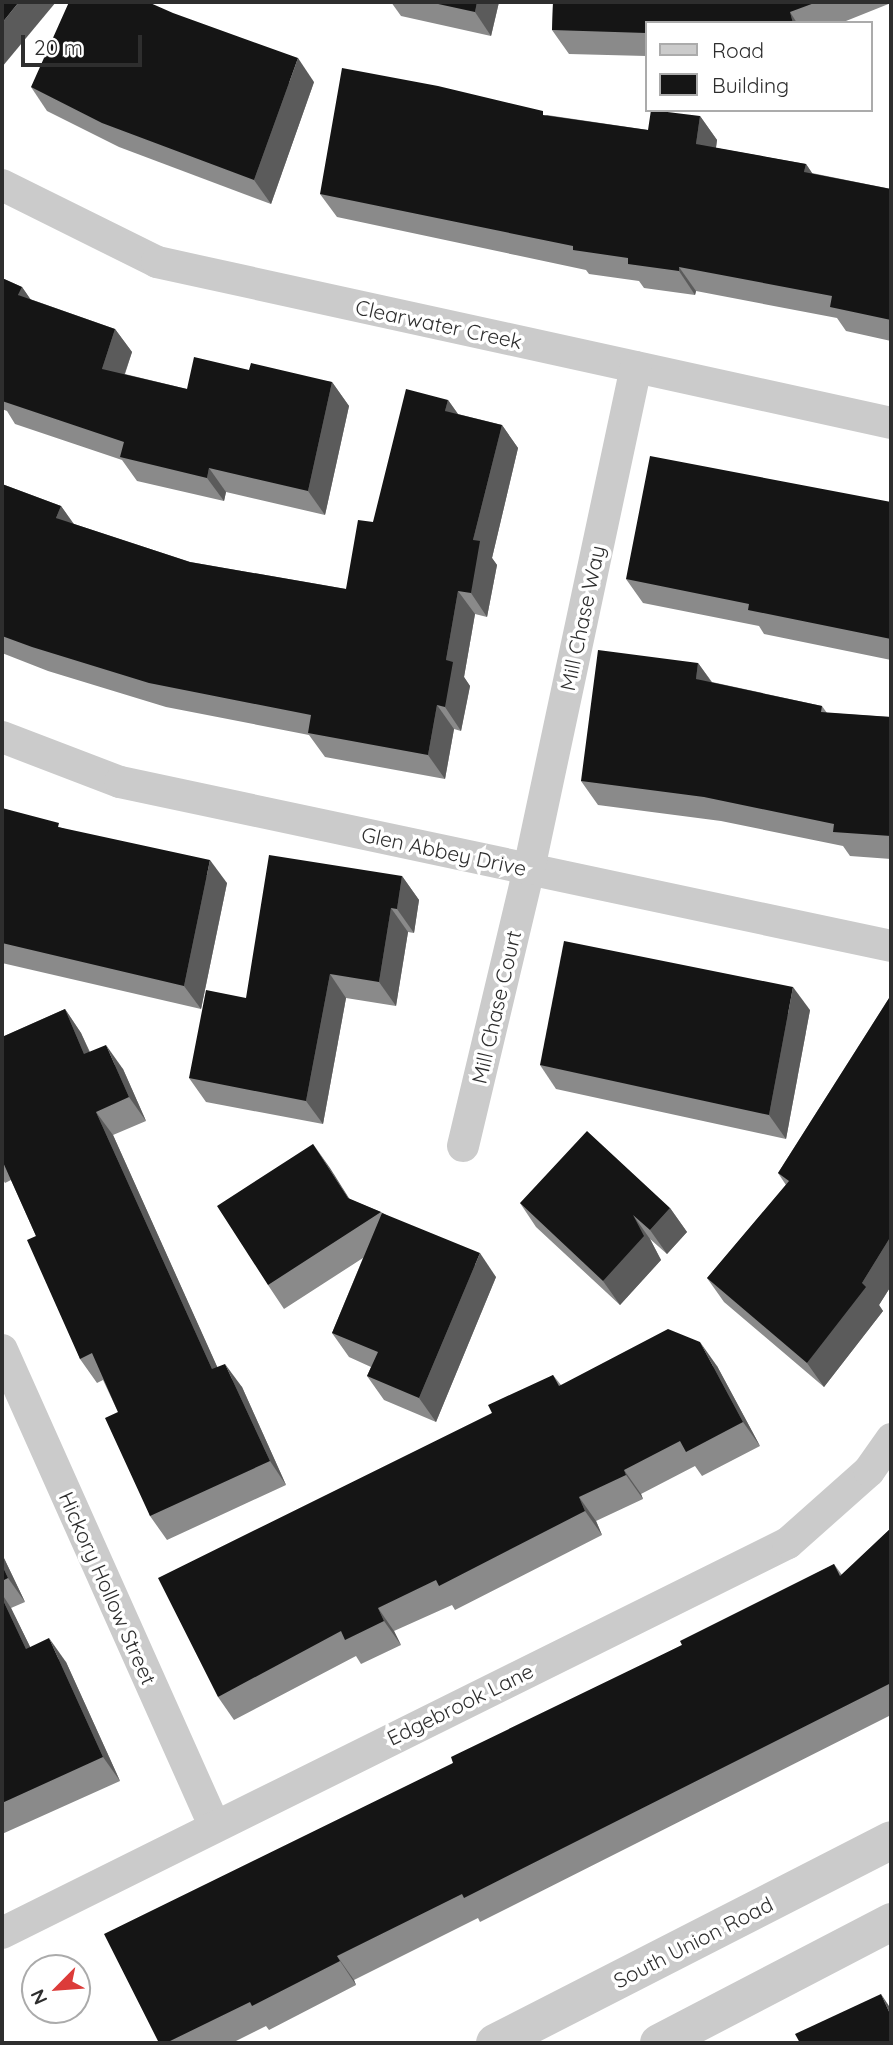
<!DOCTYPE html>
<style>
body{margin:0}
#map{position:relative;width:893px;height:2045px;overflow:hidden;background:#fff;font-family:Quicksand,sans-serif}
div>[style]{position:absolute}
.minor>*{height:32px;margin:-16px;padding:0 16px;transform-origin:16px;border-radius:16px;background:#cbcbcb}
.tertiary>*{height:38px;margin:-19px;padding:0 19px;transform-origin:19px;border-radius:19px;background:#cbcbcb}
.wall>*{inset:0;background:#8a8a8a}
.shaded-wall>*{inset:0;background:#5b5b5b}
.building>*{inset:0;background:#151515}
span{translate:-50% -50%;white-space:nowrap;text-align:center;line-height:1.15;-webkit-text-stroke:7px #fff;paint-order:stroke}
.street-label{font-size:21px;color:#2e2e2e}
.frame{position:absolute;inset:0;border:4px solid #2e2e2e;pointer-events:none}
.legend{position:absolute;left:645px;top:21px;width:228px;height:91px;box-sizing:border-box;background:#fff;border:2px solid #ababab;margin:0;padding:9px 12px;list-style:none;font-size:21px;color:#2e2e2e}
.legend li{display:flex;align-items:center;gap:14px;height:35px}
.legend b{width:35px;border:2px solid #ababab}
.north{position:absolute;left:21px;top:1954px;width:70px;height:70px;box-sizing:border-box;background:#fff;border:2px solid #ababab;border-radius:50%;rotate:245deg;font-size:19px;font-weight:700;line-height:28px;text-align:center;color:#2e2e2e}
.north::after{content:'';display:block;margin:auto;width:24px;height:32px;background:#dc3b39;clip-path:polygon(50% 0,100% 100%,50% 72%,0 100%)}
.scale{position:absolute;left:21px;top:35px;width:121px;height:32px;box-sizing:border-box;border:4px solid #2e2e2e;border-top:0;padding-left:9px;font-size:21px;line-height:24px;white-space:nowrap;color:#2e2e2e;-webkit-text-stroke:5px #fff;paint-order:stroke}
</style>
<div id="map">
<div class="minor">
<i style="left:2px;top:185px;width:173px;rotate:26.4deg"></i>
<i style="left:157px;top:262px;width:751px;rotate:12.37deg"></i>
<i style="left:2px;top:737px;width:126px;rotate:20.9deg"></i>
<i style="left:120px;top:782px;width:788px;rotate:12.01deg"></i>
<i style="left:463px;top:1146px;width:285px;rotate:-76.6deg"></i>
<i style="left:529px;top:869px;width:513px;rotate:-77.97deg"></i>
<i style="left:2px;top:1350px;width:520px;rotate:65.95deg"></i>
<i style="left:2px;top:1933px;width:877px;rotate:-26.39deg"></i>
<i style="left:788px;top:1543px;width:108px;rotate:-41.6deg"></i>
<i style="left:869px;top:1471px;width:39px;rotate:-55deg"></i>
</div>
<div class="tertiary">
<i style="left:495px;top:2043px;width:445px;rotate:-27.1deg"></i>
<i style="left:659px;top:2043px;width:262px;rotate:-27.5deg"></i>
</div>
<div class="wall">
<i style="clip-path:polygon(391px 2px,499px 2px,491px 36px,401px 16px)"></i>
<i style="clip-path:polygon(553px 2px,891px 2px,891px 3px,841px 23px,646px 23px,646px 56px,569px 54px,552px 30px)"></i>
<i style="clip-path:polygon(314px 82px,271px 204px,119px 147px,47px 111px,31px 87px)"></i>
<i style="clip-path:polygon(547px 115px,648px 130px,700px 116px,717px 140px,716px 148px,806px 164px,812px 173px,891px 189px,891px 341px,846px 331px,837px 318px,696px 291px,695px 295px,644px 288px,639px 281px,589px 274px,586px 270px,337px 217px,320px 194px)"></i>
<i style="clip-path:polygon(2px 278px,22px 287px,30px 299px,115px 329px,132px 352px,125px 374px,187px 389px,249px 370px,332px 382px,349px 406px,325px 515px,226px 492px,224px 501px,137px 481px,122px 460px,15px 424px,7px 411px,2px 409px)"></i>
<i style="clip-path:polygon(448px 400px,458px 414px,502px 425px,518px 448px,492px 558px,497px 565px,487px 617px,475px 614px,464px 677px,470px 686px,461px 731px,454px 729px,445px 779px,325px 757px,309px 735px,166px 707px,48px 671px,2px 653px,2px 484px,61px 506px,74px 524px,190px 562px,346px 589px,373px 522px)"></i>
<i style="clip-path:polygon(891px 502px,891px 660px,764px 634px,759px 626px,643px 603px,626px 579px)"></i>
<i style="clip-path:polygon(698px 663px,712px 682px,822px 706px,827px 713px,891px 717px,891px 859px,850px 856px,843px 846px,721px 821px,598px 805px,581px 781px)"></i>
<i style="clip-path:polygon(2px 808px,227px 883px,201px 1009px,2px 963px)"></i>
<i style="clip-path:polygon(402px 876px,419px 900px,414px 933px,408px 932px,396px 1006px,346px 998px,323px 1124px,206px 1102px,189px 1078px,246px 998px)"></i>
<i style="clip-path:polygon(891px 995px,891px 1286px,879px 1305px,883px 1311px,824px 1387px,724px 1302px,707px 1278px,786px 1185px,778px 1173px)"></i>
<i style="clip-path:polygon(65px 1009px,81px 1033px,90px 1052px,123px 1069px,146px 1121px,113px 1135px,217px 1367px,242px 1387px,286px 1485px,167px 1540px,150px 1516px,118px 1412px,103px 1380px,97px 1383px,80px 1359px,36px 1236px,11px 1180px,5px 1183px,2px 1178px,2px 1037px)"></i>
<i style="clip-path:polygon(810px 1010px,786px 1139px,556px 1089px,540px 1065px)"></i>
<i style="clip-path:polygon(313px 1144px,349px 1199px,381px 1212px,496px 1277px,436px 1422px,384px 1400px,367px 1376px,371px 1367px,349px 1357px,332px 1333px,363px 1258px,284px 1309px,268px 1285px)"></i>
<i style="clip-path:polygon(520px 1203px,670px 1208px,687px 1232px,667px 1254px,650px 1239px,661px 1260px,620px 1305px,536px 1227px)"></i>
<i style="clip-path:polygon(717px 1366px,760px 1446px,702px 1476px,695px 1466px,641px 1494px,643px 1499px,596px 1521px,602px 1535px,455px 1610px,452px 1605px,394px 1631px,401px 1645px,361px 1664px,356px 1656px,234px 1720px,218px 1697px,492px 1413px,553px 1375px,561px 1385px)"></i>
<i style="clip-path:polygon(891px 1528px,891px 1715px,480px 1922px,478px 1918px,354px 1980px,356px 1985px,269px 2030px,266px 2026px,232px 2043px,159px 2043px,453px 1763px,682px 1645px,834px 1564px,842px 1575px)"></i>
<i style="clip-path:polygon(2px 1554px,25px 1602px,11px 1608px,30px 1647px,66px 1662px,120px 1781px,2px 1834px)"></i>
</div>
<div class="shaded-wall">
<i style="clip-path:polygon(19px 2px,56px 2px,2px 67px,2px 23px)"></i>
<i style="clip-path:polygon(477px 2px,499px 2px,491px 36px,475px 12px)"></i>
<i style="clip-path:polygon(790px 12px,797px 23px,793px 23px)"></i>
<i style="clip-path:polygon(298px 58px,314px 82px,271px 204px,254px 180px)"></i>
<i style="clip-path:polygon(700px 116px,717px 140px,713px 168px,696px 144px)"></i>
<i style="clip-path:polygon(806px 164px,822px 188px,804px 172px)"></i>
<i style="clip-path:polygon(679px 267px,696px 291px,695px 295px,679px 271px)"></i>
<i style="clip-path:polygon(22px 287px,38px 310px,18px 295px)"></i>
<i style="clip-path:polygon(115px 329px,132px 352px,118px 393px,102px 369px)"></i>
<i style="clip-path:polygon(332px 382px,349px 406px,325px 515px,308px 491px)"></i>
<i style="clip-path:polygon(448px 400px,465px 424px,445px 411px)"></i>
<i style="clip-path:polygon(502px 425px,518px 448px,492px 558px,497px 565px,487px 617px,471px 593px,473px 540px)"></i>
<i style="clip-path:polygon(209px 468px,226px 492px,224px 501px,207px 478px)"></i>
<i style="clip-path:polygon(61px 506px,77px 529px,56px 518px)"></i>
<i style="clip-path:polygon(458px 591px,475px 614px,464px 677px,470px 686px,461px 731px,445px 707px,446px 660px)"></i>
<i style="clip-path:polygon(698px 663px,715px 687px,696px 679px)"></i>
<i style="clip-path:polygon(437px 705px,454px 729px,445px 779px,428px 755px)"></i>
<i style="clip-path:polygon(210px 860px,227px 883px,201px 1009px,184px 986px)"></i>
<i style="clip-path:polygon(402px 876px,419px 900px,414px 933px,397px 909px)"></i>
<i style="clip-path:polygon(391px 908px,408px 932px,396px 1006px,379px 982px)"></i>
<i style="clip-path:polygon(330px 974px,346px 998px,323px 1124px,306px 1101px)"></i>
<i style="clip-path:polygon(793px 987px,810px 1010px,786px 1139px,769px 1115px)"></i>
<i style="clip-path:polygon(65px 1009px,81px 1033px,101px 1078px,84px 1054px)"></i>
<i style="clip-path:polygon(106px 1045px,123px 1069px,146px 1121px,129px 1097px)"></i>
<i style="clip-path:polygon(96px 1112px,113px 1135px,229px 1393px,212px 1369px)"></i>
<i style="clip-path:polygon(313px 1144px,330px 1168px,364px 1222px,348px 1198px)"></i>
<i style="clip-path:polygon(670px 1208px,687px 1232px,667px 1254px,650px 1230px)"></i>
<i style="clip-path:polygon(633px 1215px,650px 1239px,661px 1260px,620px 1305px,603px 1281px)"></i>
<i style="clip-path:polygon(891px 1236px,891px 1286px,879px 1305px,883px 1311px,824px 1387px,807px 1363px,862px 1283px)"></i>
<i style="clip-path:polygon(480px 1253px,496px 1277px,436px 1422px,419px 1398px)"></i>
<i style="clip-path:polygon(700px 1342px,717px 1366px,760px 1446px,743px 1422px)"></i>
<i style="clip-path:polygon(225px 1364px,242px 1387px,286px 1485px,270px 1461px)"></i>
<i style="clip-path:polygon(624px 1470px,641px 1494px,643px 1499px,626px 1475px)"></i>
<i style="clip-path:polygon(579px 1497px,596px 1521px,602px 1535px,585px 1511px)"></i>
<i style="clip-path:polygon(2px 1554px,25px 1602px,8px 1578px,2px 1565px)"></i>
<i style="clip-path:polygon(2px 1594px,11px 1608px,43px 1673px,26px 1649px,2px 1598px)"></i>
<i style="clip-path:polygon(378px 1608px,394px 1631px,401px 1645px,384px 1621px)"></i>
<i style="clip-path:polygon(49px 1638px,66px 1662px,120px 1781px,103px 1757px)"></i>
<i style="clip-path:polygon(337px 1956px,354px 1980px,356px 1985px,340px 1961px)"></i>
<i style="clip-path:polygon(881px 1994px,891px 2009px,891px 2016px)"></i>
</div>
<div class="building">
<i style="clip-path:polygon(2px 2px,19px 2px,2px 23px)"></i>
<i style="clip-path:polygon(69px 2px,148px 2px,173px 13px,298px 58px,254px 180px,102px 123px,31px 87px)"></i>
<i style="clip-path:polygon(429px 2px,477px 2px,475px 12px)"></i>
<i style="clip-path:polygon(553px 2px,817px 2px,790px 12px,793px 23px,646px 23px,646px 33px,552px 30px)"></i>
<i style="clip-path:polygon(342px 68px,438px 86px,543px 111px,543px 115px,648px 130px,651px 110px,700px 116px,696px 144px,806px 164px,804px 172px,891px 189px,891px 320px,830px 307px,832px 296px,679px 267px,679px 271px,628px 264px,628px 258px,573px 250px,573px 246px,320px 194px)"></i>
<i style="clip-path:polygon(2px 278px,22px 287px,18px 295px,115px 329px,102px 369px,187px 389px,194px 357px,249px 370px,251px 363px,332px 382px,308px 491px,209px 468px,207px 478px,120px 457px,124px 442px,2px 401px)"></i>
<i style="clip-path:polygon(406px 389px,448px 400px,445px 411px,502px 425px,473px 540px,480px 541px,471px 593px,458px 591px,446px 660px,453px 662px,445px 707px,437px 705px,428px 755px,308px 733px,311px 715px,149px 683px,32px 647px,2px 636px,2px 484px,61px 506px,56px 518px,190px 562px,346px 589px,358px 520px,373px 522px)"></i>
<i style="clip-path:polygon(650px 456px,891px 502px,891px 639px,748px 610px,749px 604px,626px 579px)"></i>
<i style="clip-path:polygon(598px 650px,698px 663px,696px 679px,822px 706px,821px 712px,891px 717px,891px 836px,833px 832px,834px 824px,704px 797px,581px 781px)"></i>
<i style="clip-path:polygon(2px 808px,59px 823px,58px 827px,210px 860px,184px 986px,2px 943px)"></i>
<i style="clip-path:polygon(269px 855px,402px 876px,397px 909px,391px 908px,379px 982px,330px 974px,306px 1101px,189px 1078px,206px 990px,246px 998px)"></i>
<i style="clip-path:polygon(564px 941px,793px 987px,769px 1115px,540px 1065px)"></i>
<i style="clip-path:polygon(891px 995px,891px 1236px,862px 1283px,866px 1287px,807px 1363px,707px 1278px,789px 1181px,778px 1173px)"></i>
<i style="clip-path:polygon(65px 1009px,84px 1054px,106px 1045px,129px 1097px,96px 1112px,212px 1369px,225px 1364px,270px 1461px,150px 1516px,105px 1418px,118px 1412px,92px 1353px,80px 1359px,27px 1240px,36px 1236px,2px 1160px,2px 1037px)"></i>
<i style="clip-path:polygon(587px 1131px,670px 1208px,650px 1230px,633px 1215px,644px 1236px,603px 1281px,520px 1203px)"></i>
<i style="clip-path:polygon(313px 1144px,348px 1198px,381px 1212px,268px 1285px,217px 1206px)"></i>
<i style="clip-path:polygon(382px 1213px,480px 1253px,419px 1398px,367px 1376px,378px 1352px,332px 1333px)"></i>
<i style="clip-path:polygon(668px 1329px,700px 1342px,743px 1422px,686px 1452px,680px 1441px,624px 1470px,626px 1475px,579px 1497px,585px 1511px,439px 1586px,436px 1580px,378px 1608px,384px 1621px,345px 1640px,341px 1631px,218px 1697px,158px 1578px,492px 1413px,488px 1405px,553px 1375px,559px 1386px)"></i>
<i style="clip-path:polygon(891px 1528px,891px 1683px,464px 1898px,462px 1894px,337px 1956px,340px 1961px,252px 2006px,250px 2002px,166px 2043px,159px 2043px,104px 1934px,453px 1763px,451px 1757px,682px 1645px,680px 1641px,834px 1564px,840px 1576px)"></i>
<i style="clip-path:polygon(2px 1565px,8px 1578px,2px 1581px)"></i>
<i style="clip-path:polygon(2px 1598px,26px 1649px,49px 1638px,103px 1757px,2px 1803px)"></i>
<i style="clip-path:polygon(881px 1994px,891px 2016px,891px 2043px,800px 2043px,795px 2034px)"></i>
</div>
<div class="street-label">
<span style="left:439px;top:324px;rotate:12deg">Clearwater Creek</span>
<span style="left:582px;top:618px;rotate:-78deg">Mill Chase Way</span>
<span style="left:444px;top:851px;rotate:12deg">Glen Abbey Drive</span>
<span style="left:496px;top:1007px;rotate:-77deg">Mill Chase Court</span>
<span style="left:108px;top:1588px;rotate:66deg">Hickory Hollow Street</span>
<span style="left:460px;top:1704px;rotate:-26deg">Edgebrook Lane</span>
<span style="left:693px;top:1942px;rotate:-27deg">South Union Road</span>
</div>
<div class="frame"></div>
<ul class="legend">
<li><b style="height:9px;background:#cbcbcb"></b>Road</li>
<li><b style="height:19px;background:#151515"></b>Building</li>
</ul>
<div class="north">N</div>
<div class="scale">20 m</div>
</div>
